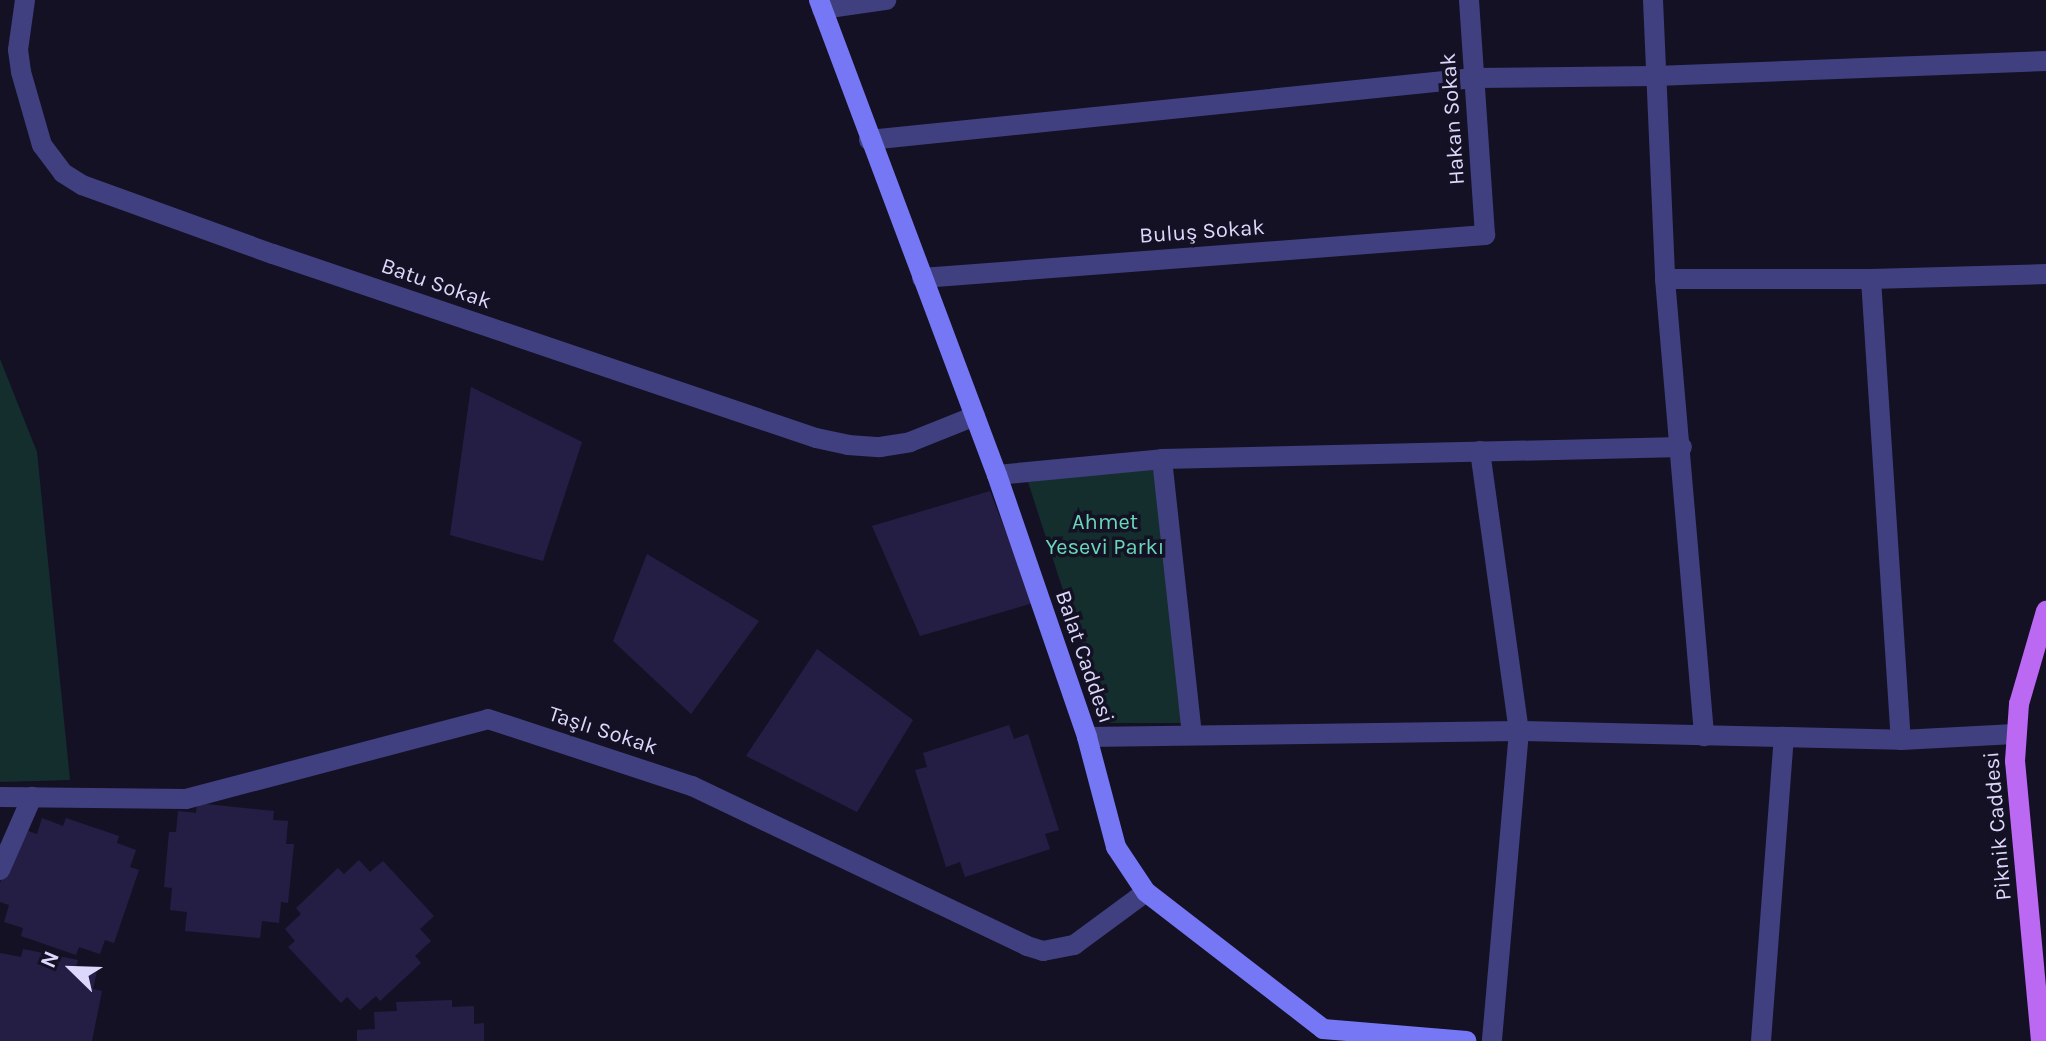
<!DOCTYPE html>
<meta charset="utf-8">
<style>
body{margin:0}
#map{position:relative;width:2046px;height:1041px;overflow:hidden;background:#141125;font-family:Karla,sans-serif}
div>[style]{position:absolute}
.green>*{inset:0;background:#142e2d}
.building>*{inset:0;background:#251e44}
.street>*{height:20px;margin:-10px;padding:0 10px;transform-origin:10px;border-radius:10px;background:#404080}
.secondary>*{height:20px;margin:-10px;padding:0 10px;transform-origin:10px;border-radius:10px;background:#7677f4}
.primary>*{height:20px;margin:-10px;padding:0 10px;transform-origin:10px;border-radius:10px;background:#bb68f3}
span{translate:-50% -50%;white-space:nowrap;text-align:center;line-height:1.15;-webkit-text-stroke:7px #141125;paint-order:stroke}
.street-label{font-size:22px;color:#dbd8fc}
.park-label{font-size:22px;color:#69d7b8}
.north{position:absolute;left:32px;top:929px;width:80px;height:80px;-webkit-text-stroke:6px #141125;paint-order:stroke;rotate:293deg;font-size:22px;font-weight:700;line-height:32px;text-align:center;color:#dbd8fc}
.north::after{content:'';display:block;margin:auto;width:28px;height:36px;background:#dbd8fc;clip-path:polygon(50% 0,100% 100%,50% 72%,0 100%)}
</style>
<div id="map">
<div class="green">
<i style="clip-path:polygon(0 359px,37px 452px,70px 780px,0 782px)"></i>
<i style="clip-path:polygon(1154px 468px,1183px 723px,1106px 723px,1028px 482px)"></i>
</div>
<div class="building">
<i style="clip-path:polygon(471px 387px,582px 442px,543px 561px,450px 535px)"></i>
<i style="clip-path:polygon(990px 491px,1033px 603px,920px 636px,872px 526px)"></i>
<i style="clip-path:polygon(647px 554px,759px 621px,691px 714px,613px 641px)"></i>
<i style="clip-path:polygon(817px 649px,913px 720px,857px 812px,746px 756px)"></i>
<i style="clip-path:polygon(1009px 725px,1014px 739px,1028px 734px,1059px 830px,1045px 834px,1050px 849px,965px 877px,960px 862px,946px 867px,915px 770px,927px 767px,923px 753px)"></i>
<i style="clip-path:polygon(197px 803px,274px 811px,273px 820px,288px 821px,286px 844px,294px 844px,288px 903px,281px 902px,279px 923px,262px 921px,260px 938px,185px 931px,187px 912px,170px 910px,172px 888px,164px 887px,169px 832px,176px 832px,178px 811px,196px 813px)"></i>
<i style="clip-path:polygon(42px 818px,63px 826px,66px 818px,119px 836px,117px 843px,136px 850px,130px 867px,139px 870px,114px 943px,105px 940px,100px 954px,79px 947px,76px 955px,21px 936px,23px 928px,4px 922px,9px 905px,0 902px,0 883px,19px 828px,37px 834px)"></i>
<i style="clip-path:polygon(359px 860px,370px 872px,383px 861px,434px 916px,420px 929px,431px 941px,415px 956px,421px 963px,380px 1001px,376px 996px,360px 1010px,347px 997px,341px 1003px,288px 947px,295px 941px,285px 929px,301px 914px,296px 908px,338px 868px,344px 874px)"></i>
<i style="clip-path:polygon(23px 949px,78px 960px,76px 967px,97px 971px,93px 989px,102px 991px,92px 1041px,0 1041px,0 953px,21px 957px)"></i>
<i style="clip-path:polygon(452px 1000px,452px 1007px,474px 1006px,474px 1024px,484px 1023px,484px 1041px,357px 1041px,357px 1030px,375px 1029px,374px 1012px,397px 1011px,396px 1002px)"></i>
</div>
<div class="street">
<i style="left:25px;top:0;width:50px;rotate:98deg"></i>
<i style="left:18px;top:50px;width:22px;rotate:82deg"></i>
<i style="left:21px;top:72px;width:76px;rotate:74deg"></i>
<i style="left:42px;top:145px;width:35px;rotate:53deg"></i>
<i style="left:63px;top:173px;width:22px;rotate:32deg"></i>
<i style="left:82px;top:185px;width:203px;rotate:19.9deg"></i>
<i style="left:273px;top:254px;width:573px;rotate:18.72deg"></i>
<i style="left:816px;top:438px;width:33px;rotate:12deg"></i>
<i style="left:848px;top:445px;width:32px;rotate:4deg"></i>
<i style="left:880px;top:447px;width:30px;rotate:-9deg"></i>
<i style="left:910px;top:442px;width:70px;rotate:-21.8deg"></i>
<i style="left:1653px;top:0;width:279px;rotate:87.5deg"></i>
<i style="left:1665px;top:279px;width:459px;rotate:85.1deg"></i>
<i style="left:822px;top:9px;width:65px;rotate:-8deg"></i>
<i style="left:869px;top:140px;width:608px;rotate:-5.85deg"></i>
<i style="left:1474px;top:78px;width:182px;rotate:-0.6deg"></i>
<i style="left:1656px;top:76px;width:390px;rotate:-2.2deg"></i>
<i style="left:922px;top:278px;width:565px;rotate:-4.37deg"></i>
<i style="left:1485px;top:235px;width:236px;rotate:-93.9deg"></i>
<i style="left:1665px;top:279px;width:206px"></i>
<i style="left:1871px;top:279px;width:175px;rotate:-1.6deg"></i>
<i style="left:1871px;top:279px;width:462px;rotate:86.3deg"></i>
<i style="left:1480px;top:451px;width:283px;rotate:82.1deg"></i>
<i style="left:1519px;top:731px;width:311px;rotate:95deg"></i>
<i style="left:1162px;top:459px;width:277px;rotate:83.8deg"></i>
<i style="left:997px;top:475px;width:166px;rotate:-5.5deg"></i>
<i style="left:1162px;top:459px;width:520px;rotate:-1.32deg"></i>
<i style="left:1087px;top:737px;width:432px;rotate:-0.8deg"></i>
<i style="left:1519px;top:731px;width:382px;rotate:1.3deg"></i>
<i style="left:1901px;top:740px;width:114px;rotate:-3deg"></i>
<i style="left:0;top:797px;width:186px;rotate:0.6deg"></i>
<i style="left:186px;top:799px;width:312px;rotate:-14.8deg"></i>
<i style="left:488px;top:719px;width:215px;rotate:18.2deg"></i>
<i style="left:692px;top:786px;width:371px;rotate:25.5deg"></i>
<i style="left:1027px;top:946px;width:17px;rotate:17deg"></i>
<i style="left:1043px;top:951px;width:32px;rotate:-11deg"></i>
<i style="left:1074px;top:945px;width:89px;rotate:-36.4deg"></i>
<i style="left:0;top:870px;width:80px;rotate:-66.3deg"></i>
<i style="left:1761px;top:1041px;width:305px;rotate:-85.7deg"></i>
</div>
<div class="secondary">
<i style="left:819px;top:0;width:507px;rotate:69.46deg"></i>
<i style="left:997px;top:475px;width:277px;rotate:71deg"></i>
<i style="left:1087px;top:737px;width:114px;rotate:75.2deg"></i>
<i style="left:1116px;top:847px;width:54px;rotate:56.3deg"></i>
<i style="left:1146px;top:892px;width:224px;rotate:37.7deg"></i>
<i style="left:1323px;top:1029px;width:144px;rotate:4.8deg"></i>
</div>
<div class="primary">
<i style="left:2041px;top:1041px;width:281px;rotate:-95.3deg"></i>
<i style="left:2015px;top:761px;width:57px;rotate:-86deg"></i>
<i style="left:2019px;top:704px;width:97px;rotate:-73.8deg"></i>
</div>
<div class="street-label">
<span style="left:1453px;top:119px;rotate:-94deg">Hakan Sokak</span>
<span style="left:1202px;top:232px;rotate:-4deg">Buluş Sokak</span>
<span style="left:436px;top:284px;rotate:19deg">Batu Sokak</span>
<span style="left:1084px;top:657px;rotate:71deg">Balat Caddesi</span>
<span style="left:603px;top:731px;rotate:18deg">Taşlı Sokak</span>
<span style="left:1998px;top:826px;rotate:-95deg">Piknik Caddesi</span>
</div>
<div class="park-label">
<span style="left:1105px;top:535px">Ahmet<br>Yesevi Parkı</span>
</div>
<div class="north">N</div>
</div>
